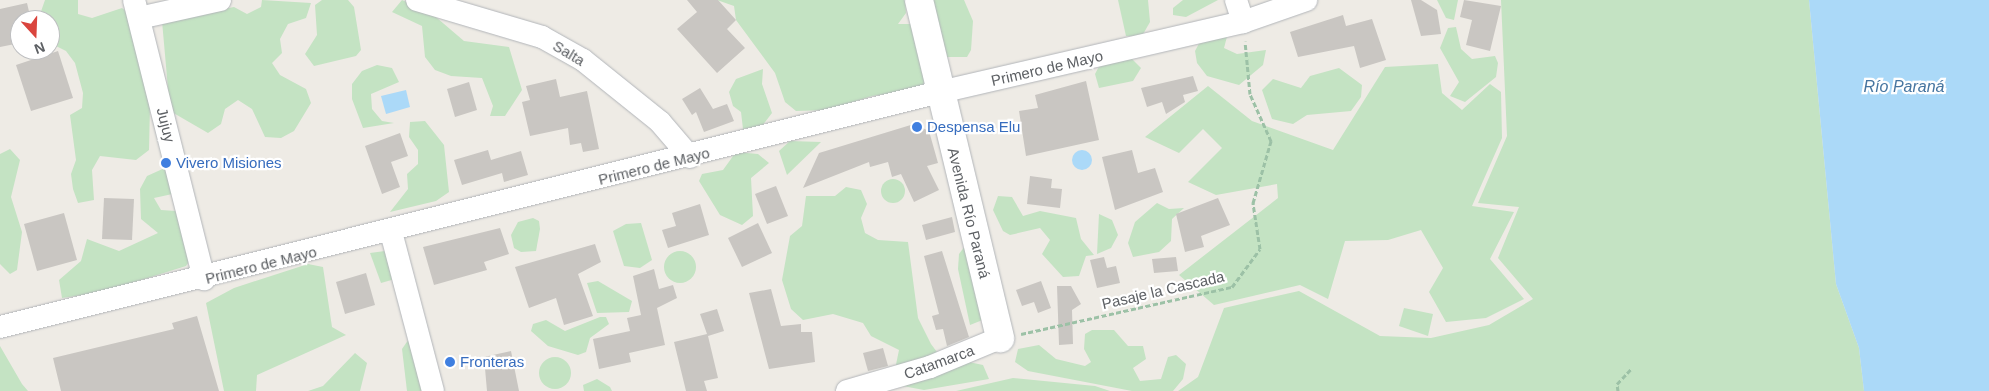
<!DOCTYPE html>
<meta charset="utf-8">
<style>
body{margin:0}
#map{position:relative;width:1989px;height:391px;overflow:hidden;background:#eeebe5;font-family:Arial,sans-serif}
div>[style]{position:absolute}
.green>*{inset:0;background:#c4e3c3}
.round{border-radius:50%}
.water>*{inset:0;background:#abd9f8}
.building>*{inset:0;background:#c9c6c2}
.path>*{height:3px;margin-top:-1.5px;transform-origin:0;background:repeating-linear-gradient(90deg,#9cc1a6 0 5px,transparent 0 7.5px)}
.roads{filter:drop-shadow(0 0 1px #b2b5b9) drop-shadow(0 0 1px #b2b5b9)}
.street>*{height:22px;margin:-11px;padding:0 11px;transform-origin:11px;border-radius:11px;background:#fff}
.secondary>*{height:28px;margin:-14px;padding:0 14px;transform-origin:14px;border-radius:14px;background:#fff}
.dots>*{width:14px;height:14px;translate:-50% -50%;box-sizing:border-box;border:2px solid #fff;border-radius:50%}
span{translate:-50% -50%;white-space:nowrap;text-align:center;line-height:1.15;-webkit-text-stroke:4.5px #fff;paint-order:stroke}
.street-label{font-size:15px;color:#5d6064}
.shop-label{font-size:15px;color:#366cbe}
.left{translate:0 -50%;text-align:left}
.water-label{font-size:16px;color:#4675a0;font-style:italic}
.north{position:absolute;left:10px;top:10px;width:50px;height:50px;box-sizing:border-box;background:#fff;border:1px solid #bebfc1;border-radius:50%;rotate:160deg;font-size:14px;font-weight:700;line-height:20px;text-align:center;color:#5d6064}
.north::after{content:'';display:block;margin:auto;width:18px;height:22px;background:#da453e;clip-path:polygon(50% 0,100% 100%,50% 72%,0 100%)}
</style>
<div id="map">
<div class="green">
<i style="clip-path:polygon(45px 0,78px 0,78px 14px,92px 18px,122px 8px,134px 18px,150px 106px,149px 150px,136px 160px,100px 156px,92px 170px,94px 200px,78px 203px,73px 189px,71px 174px,76px 160px,70px 115px,82px 108px,83px 93px,75px 63px,66px 51px,50px 43px,50px 20px,38px 20px)"></i>
<i style="clip-path:polygon(262px 0,311px 3px,306px 18px,288px 24px,280px 39px,282px 53px,272px 63px,280px 75px,306px 89px,311px 103px,294px 131px,281px 138px,265px 137px,252px 109px,238px 100px,225px 109px,221px 124px,208px 133px,170px 111px,162px 21px,234px 7px,247px 14px,261px 7px)"></i>
<i style="clip-path:polygon(322px 0,348px 0,354px 7px,361px 50px,356px 56px,314px 66px,305px 54px,317px 35px,315px 5px)"></i>
<i style="clip-path:polygon(402px 0,430px 12px,464px 41px,509px 47px,522px 90px,505px 116px,490px 116px,493px 106px,482px 78px,451px 76px,435px 70px,425px 57px,422px 26px,392px 12px)"></i>
<i style="clip-path:polygon(717px 0,905px 0,906px 13px,898px 24px,913px 24px,928px 79px,918px 90px,872px 96px,828px 110px,796px 111px,785px 102px,775px 73px,736px 20px,734px 6px)"></i>
<i style="clip-path:polygon(932px 0,964px 0,973px 21px,971px 50px,967px 57px,943px 57px)"></i>
<i style="clip-path:polygon(1118px 0,1148px 0,1150px 22px,1142px 36px,1126px 36px)"></i>
<i style="clip-path:polygon(1183px 0,1218px 0,1186px 17px,1173px 15px,1173px 8px)"></i>
<i style="clip-path:polygon(1437px 0,1458px 0,1454px 20px,1446px 18px)"></i>
<i style="clip-path:polygon(1501px 0,1809px 0,1836px 284px,1859px 348px,1864px 391px,1178px 391px,1198px 377px,1224px 308px,1299px 291px,1380px 336px,1431px 338px,1489px 325px,1533px 299px,1498px 258px,1519px 207px,1478px 203px,1507px 136px)"></i>
<i style="clip-path:polygon(1456px 27px,1461px 49px,1472px 59px,1495px 56px,1498px 63px,1496px 77px,1465px 102px,1450px 96px,1459px 82px,1440px 48px,1448px 28px)"></i>
<i style="clip-path:polygon(1228px 33px,1224px 48px,1237px 54px,1266px 50px,1263px 65px,1239px 85px,1207px 76px,1197px 63px,1195px 51px,1202px 38px)"></i>
<i style="clip-path:polygon(1131px 58px,1141px 68px,1133px 81px,1099px 88px,1095px 74px,1102px 61px)"></i>
<i style="clip-path:polygon(1438px 64px,1442px 93px,1462px 110px,1490px 84px,1501px 92px,1502px 138px,1472px 206px,1514px 212px,1490px 259px,1524px 299px,1486px 318px,1446px 322px,1429px 292px,1443px 268px,1421px 230px,1388px 240px,1345px 241px,1328px 299px,1300px 285px,1214px 305px,1179px 275px,1278px 198px,1277px 184px,1216px 195px,1188px 182px,1222px 148px,1203px 129px,1179px 153px,1145px 137px,1208px 86px,1252px 121px,1333px 150px,1385px 67px)"></i>
<i style="clip-path:polygon(377px 65px,392px 68px,399px 82px,371px 94px,372px 109px,382px 121px,394px 123px,363px 128px,352px 99px,352px 84px,362px 71px)"></i>
<i style="clip-path:polygon(1339px 68px,1362px 85px,1361px 97px,1351px 111px,1307px 115px,1293px 124px,1272px 119px,1262px 90px,1273px 79px,1301px 88px,1310px 76px)"></i>
<i style="clip-path:polygon(763px 69px,762px 84px,772px 113px,762px 126px,743px 129px,741px 112px,733px 106px,729px 92px,736px 79px)"></i>
<i style="clip-path:polygon(425px 121px,444px 145px,449px 192px,436px 201px,390px 212px,408px 189px,407px 174px,418px 164px,418px 150px,409px 137px,410px 122px)"></i>
<i style="clip-path:polygon(790px 141px,821px 142px,787px 175px,779px 151px)"></i>
<i style="clip-path:polygon(10px 149px,20px 160px,11px 197px,22px 232px,17px 270px,10px 274px,0 264px,0 154px)"></i>
<i style="clip-path:polygon(736px 152px,758px 154px,769px 163px,751px 178px,753px 216px,742px 225px,720px 215px,699px 181px,702px 174px,723px 170px)"></i>
<i style="clip-path:polygon(167px 167px,177px 193px,154px 198px,161px 210px,176px 211px,191px 259px,186px 266px,103px 292px,62px 298px,59px 280px,81px 261px,87px 239px,119px 251px,158px 233px,141px 219px,140px 189px,147px 176px)"></i>
<i class="round" style="left:881px;top:179px;width:24px;height:24px"></i>
<i style="clip-path:polygon(846px 187px,861px 190px,867px 204px,861px 218px,865px 233px,878px 240px,908px 242px,918px 318px,931px 344px,940px 356px,983px 365px,989px 379px,924px 390px,892px 384px,899px 350px,871px 336px,863px 323px,833px 314px,803px 320px,791px 309px,782px 280px,790px 236px,802px 226px,806px 196px,835px 196px)"></i>
<i style="clip-path:polygon(998px 196px,1012px 197px,1023px 216px,1040px 211px,1076px 218px,1081px 239px,1094px 255px,1086px 256px,1079px 276px,1063px 277px,1042px 254px,1050px 240px,1040px 228px,1010px 235px,1003px 231px,993px 210px)"></i>
<i style="clip-path:polygon(1157px 203px,1169px 209px,1184px 208px,1172px 219px,1171px 241px,1159px 252px,1133px 257px,1128px 243px,1135px 222px)"></i>
<i style="clip-path:polygon(1099px 214px,1112px 220px,1118px 235px,1111px 248px,1097px 254px)"></i>
<i style="clip-path:polygon(533px 218px,539px 221px,540px 229px,536px 251px,521px 252px,514px 248px,511px 235px,518px 222px)"></i>
<i style="clip-path:polygon(641px 223px,652px 260px,640px 268px,624px 266px,613px 231px,626px 224px)"></i>
<i style="clip-path:polygon(968px 242px,985px 319px,970px 325px,958px 269px,959px 254px)"></i>
<i style="clip-path:polygon(385px 251px,395px 279px,381px 283px,370px 253px)"></i>
<i class="round" style="left:664px;top:251px;width:32px;height:32px"></i>
<i style="clip-path:polygon(308px 264px,323px 267px,332px 327px,346px 335px,257px 375px,256px 391px,224px 391px,206px 303px,234px 288px)"></i>
<i style="clip-path:polygon(598px 281px,632px 301px,629px 312px,597px 313px,587px 283px)"></i>
<i style="clip-path:polygon(1404px 308px,1433px 314px,1428px 336px,1399px 326px)"></i>
<i style="clip-path:polygon(600px 317px,606px 317px,609px 324px,590px 338px,586px 352px,578px 355px,548px 346px,531px 331px,533px 324px,546px 320px,565px 331px)"></i>
<i style="clip-path:polygon(1092px 330px,1114px 330px,1128px 346px,1143px 346px,1146px 359px,1133px 368px,1140px 381px,1161px 379px,1168px 357px,1176px 355px,1186px 364px,1183px 379px,1173px 391px,1132px 391px,1028px 371px,1015px 362px,1018px 349px,1039px 345px,1056px 359px,1085px 366px,1091px 362px,1084px 349px,1085px 334px)"></i>
<i style="clip-path:polygon(411px 336px,430px 391px,407px 391px,402px 349px)"></i>
<i style="clip-path:polygon(0 346px,22px 384px,28px 391px,0 391px)"></i>
<i style="clip-path:polygon(355px 353px,367px 363px,360px 391px,308px 391px,323px 386px)"></i>
<i class="round" style="left:539px;top:357px;width:32px;height:32px"></i>
<i style="clip-path:polygon(1013px 378px,1095px 386px,1110px 391px,956px 391px)"></i>
<i style="clip-path:polygon(597px 379px,610px 387px,612px 391px,584px 391px,583px 385px)"></i>
</div>
<div class="water">
<i style="clip-path:polygon(1809px 0,1989px 0,1989px 391px,1864px 391px,1859px 348px,1836px 284px)"></i>
<i style="clip-path:polygon(406px 90px,410px 107px,386px 114px,381px 96px)"></i>
<i class="round" style="left:1072px;top:150px;width:20px;height:20px"></i>
</div>
<div class="building">
<i style="clip-path:polygon(687px 0,718px 0,736px 20px,727px 29px,745px 48px,717px 73px,677px 29px,697px 12px)"></i>
<i style="clip-path:polygon(1411px 0,1421px 0,1437px 10px,1441px 34px,1421px 36px)"></i>
<i style="clip-path:polygon(1464px 0,1501px 6px,1490px 51px,1466px 45px,1472px 20px,1460px 17px)"></i>
<i style="clip-path:polygon(27px 3px,31px 20px,20px 20px,20px 43px,0 47px,0 9px)"></i>
<i style="clip-path:polygon(1343px 15px,1346px 26px,1372px 19px,1386px 60px,1360px 68px,1354px 46px,1298px 57px,1290px 32px)"></i>
<i style="clip-path:polygon(58px 51px,73px 98px,31px 111px,16px 65px)"></i>
<i style="clip-path:polygon(1193px 76px,1198px 91px,1183px 95px,1185px 102px,1166px 114px,1162px 102px,1147px 107px,1141px 88px)"></i>
<i style="clip-path:polygon(556px 79px,560px 97px,587px 91px,599px 149px,583px 152px,581px 143px,570px 145px,568px 128px,530px 136px,522px 102px,530px 100px,526px 86px)"></i>
<i style="clip-path:polygon(1086px 81px,1099px 140px,1026px 156px,1019px 111px,1038px 108px,1035px 95px)"></i>
<i style="clip-path:polygon(469px 82px,477px 110px,455px 117px,447px 89px)"></i>
<i style="clip-path:polygon(700px 88px,713px 109px,727px 104px,734px 121px,704px 132px,696px 112px,692px 115px,682px 99px)"></i>
<i style="clip-path:polygon(914px 124px,929px 131px,938px 163px,927px 166px,939px 190px,914px 202px,901px 174px,892px 177px,888px 162px,870px 167px,869px 162px,803px 188px,819px 153px)"></i>
<i style="clip-path:polygon(400px 133px,408px 156px,391px 162px,400px 187px,382px 194px,365px 146px)"></i>
<i style="clip-path:polygon(488px 150px,491px 160px,521px 151px,528px 175px,504px 182px,502px 173px,462px 185px,454px 160px)"></i>
<i style="clip-path:polygon(1132px 150px,1138px 173px,1155px 168px,1163px 192px,1115px 210px,1102px 157px)"></i>
<i style="clip-path:polygon(1030px 176px,1052px 179px,1051px 188px,1062px 189px,1060px 208px,1027px 204px)"></i>
<i style="clip-path:polygon(776px 186px,788px 216px,767px 224px,755px 194px)"></i>
<i style="clip-path:polygon(104px 198px,134px 199px,132px 240px,102px 239px)"></i>
<i style="clip-path:polygon(1218px 198px,1230px 225px,1201px 236px,1204px 247px,1185px 252px,1176px 214px)"></i>
<i style="clip-path:polygon(700px 204px,709px 235px,668px 248px,662px 230px,676px 226px,672px 213px)"></i>
<i style="clip-path:polygon(64px 213px,77px 260px,37px 271px,24px 224px)"></i>
<i style="clip-path:polygon(952px 217px,955px 232px,926px 240px,922px 225px)"></i>
<i style="clip-path:polygon(758px 223px,772px 253px,742px 267px,728px 238px)"></i>
<i style="clip-path:polygon(500px 228px,509px 254px,484px 262px,487px 270px,434px 285px,423px 247px)"></i>
<i style="clip-path:polygon(595px 244px,601px 262px,578px 274px,593px 316px,564px 325px,556px 298px,529px 308px,515px 267px)"></i>
<i style="clip-path:polygon(942px 251px,969px 337px,947px 346px,943px 329px,936px 330px,932px 316px,939px 314px,924px 256px)"></i>
<i style="clip-path:polygon(1104px 257px,1107px 268px,1116px 266px,1120px 283px,1097px 288px,1090px 260px)"></i>
<i style="clip-path:polygon(1176px 257px,1178px 271px,1154px 273px,1152px 259px)"></i>
<i style="clip-path:polygon(654px 269px,659px 289px,673px 285px,677px 298px,657px 308px,665px 345px,629px 353px,631px 362px,599px 369px,593px 339px,630px 331px,627px 318px,641px 315px,633px 276px)"></i>
<i style="clip-path:polygon(366px 273px,375px 305px,345px 314px,336px 282px)"></i>
<i style="clip-path:polygon(1041px 281px,1051px 308px,1038px 313px,1034px 302px,1022px 306px,1016px 290px)"></i>
<i style="clip-path:polygon(1057px 286px,1071px 286px,1081px 304px,1072px 310px,1073px 344px,1059px 345px)"></i>
<i style="clip-path:polygon(771px 289px,781px 326px,801px 324px,801px 332px,812px 332px,815px 362px,769px 369px,749px 293px)"></i>
<i style="clip-path:polygon(717px 309px,724px 331px,708px 336px,718px 378px,704px 381px,707px 391px,686px 391px,674px 342px,707px 334px,700px 314px)"></i>
<i style="clip-path:polygon(197px 316px,219px 391px,61px 391px,53px 358px,174px 329px,172px 323px)"></i>
<i style="clip-path:polygon(883px 348px,888px 366px,868px 371px,863px 353px)"></i>
<i style="clip-path:polygon(511px 351px,519px 391px,487px 391px,484px 357px)"></i>
</div>
<div class="path">
<i style="left:1021px;top:334px;width:216px;rotate:-12.6deg"></i>
<i style="left:1232px;top:287px;width:47px;rotate:-53.6deg"></i>
<i style="left:1260px;top:249px;width:47px;rotate:-98.7deg"></i>
<i style="left:1253px;top:203px;width:65px;rotate:-73.8deg"></i>
<i style="left:1271px;top:141px;width:51px;rotate:-114.1deg"></i>
<i style="left:1250px;top:94px;width:53px;rotate:-95.4deg"></i>
<i style="left:1618px;top:391px;width:7px;rotate:-98deg"></i>
<i style="left:1617px;top:384px;width:22px;rotate:-47deg"></i>
</div>
<div class="roads">
<div class="street">
<i style="left:134px;top:0;width:288px;rotate:75.9deg"></i>
<i style="left:417px;top:0;width:130px;rotate:16.5deg"></i>
<i style="left:542px;top:37px;width:47px;rotate:29.3deg"></i>
<i style="left:583px;top:60px;width:99px;rotate:38.8deg"></i>
<i style="left:660px;top:122px;width:46px;rotate:49.4deg"></i>
<i style="left:1236px;top:0;width:23px;rotate:72deg"></i>
<i style="left:139px;top:18px;width:83px;rotate:-12.5deg"></i>
<i style="left:391px;top:232px;width:164px;rotate:75.2deg"></i>
<i style="left:0;top:327px;width:969px;rotate:-14.04deg"></i>
<i style="left:940px;top:92px;width:311px;rotate:-13deg"></i>
<i style="left:1243px;top:22px;width:67px;rotate:-19.2deg"></i>
<i style="left:847px;top:391px;width:86px;rotate:-16.1deg"></i>
<i style="left:930px;top:367px;width:76px;rotate:-22.5deg"></i>
</div>
<div class="secondary">
<i style="left:919px;top:0;width:348px;rotate:76.5deg"></i>
</div>
</div>
<div class="dots">
<i style="left:917px;top:127px;background:#3f7fe0"></i>
<i style="left:166px;top:163px;background:#3f7fe0"></i>
<i style="left:450px;top:362px;background:#3f7fe0"></i>
</div>
<div class="street-label">
<span style="left:569px;top:53px;rotate:31deg">Salta</span>
<span style="left:1047px;top:68px;rotate:-13deg">Primero de Mayo</span>
<span style="left:166px;top:125px;rotate:76deg">Jujuy</span>
<span style="left:654px;top:166px;rotate:-14deg">Primero de Mayo</span>
<span style="left:969px;top:213px;rotate:76deg">Avenida Río Paraná</span>
<span style="left:261px;top:265px;rotate:-14deg">Primero de Mayo</span>
<span style="left:1163px;top:290px;rotate:-13deg">Pasaje la Cascada</span>
<span style="left:939px;top:362px;rotate:-20deg">Catamarca</span>
</div>
<div class="shop-label">
<span class="left" style="left:927px;top:127px">Despensa Elu</span>
<span class="left" style="left:176px;top:163px">Vivero Misiones</span>
<span class="left" style="left:460px;top:362px">Fronteras</span>
</div>
<div class="water-label">
<span style="left:1904px;top:87px">Río Paraná</span>
</div>
<div class="north">N</div>
</div>
